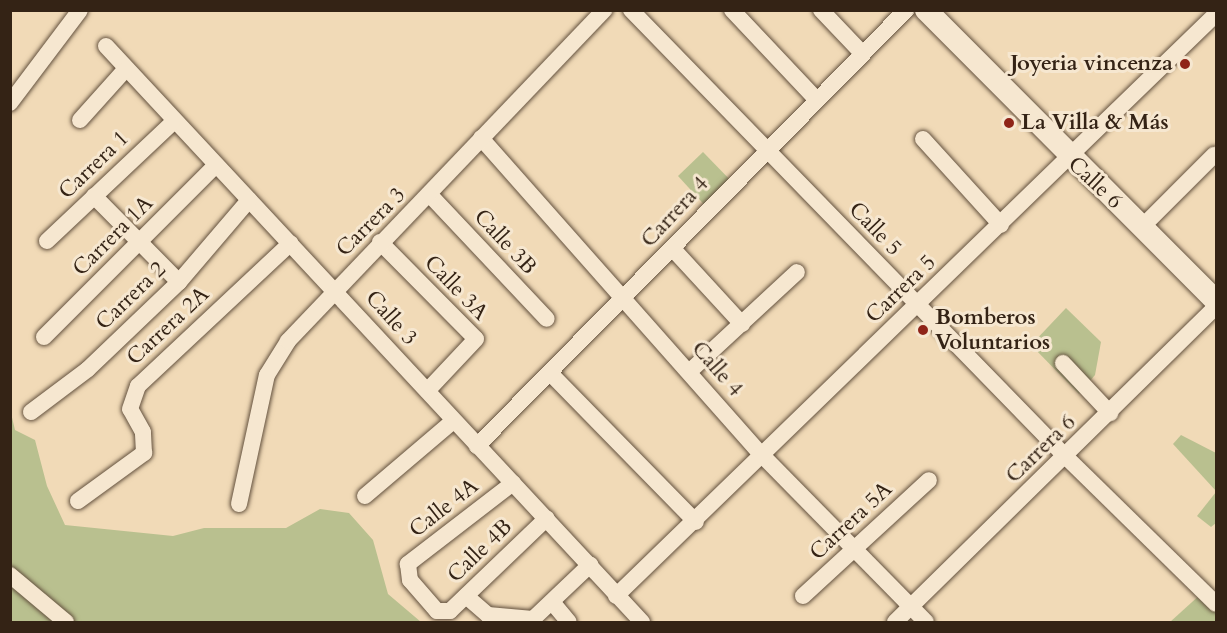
<!DOCTYPE html>
<meta charset="utf-8">
<style>
body{margin:0}
#map{position:relative;width:1227px;height:633px;overflow:hidden;background:#f1dab7;font-family:Cardo,serif}
div>[style]{position:absolute}
.green>*{inset:0;background:#b9c08f}
.roads{filter:drop-shadow(0 0 2px #63513e) drop-shadow(0 0 2px #63513e)}
.minor>*{height:16px;margin:-8px;padding:0 8px;transform-origin:8px;border-radius:8px;background:#f6e7d0}
.secondary>*{height:22px;margin:-11px;padding:0 11px;transform-origin:11px;border-radius:11px;background:#f6e7d0}
.dots>*{width:16px;height:16px;translate:-50% -50%;box-sizing:border-box;border:3px solid #f6e7d0;border-radius:50%}
span{translate:-50% -50%;white-space:nowrap;text-align:center;line-height:1.15;-webkit-text-stroke:6px #f6e7d0;paint-order:stroke}
.poi-label{font-size:22px;color:#342315;font-weight:700}
.right{translate:-100% -50%;text-align:right}
.left{translate:0 -50%;text-align:left}
.street-label{font-size:22px;color:#342315}
.frame{position:absolute;inset:0;border:12px solid #342315;pointer-events:none}
</style>
<div id="map">
<div class="green">
<i style="clip-path:polygon(703px 152px,736px 186px,710px 211px,678px 176px)"></i>
<i style="clip-path:polygon(1066px 308px,1101px 342px,1095px 375px,1079px 394px,1031px 345px)"></i>
<i style="clip-path:polygon(10px 409px,15px 430px,35px 440px,47px 486px,65px 525px,173px 536px,204px 528px,286px 528px,320px 509px,349px 513px,373px 540px,388px 594px,421px 622px,11px 622px)"></i>
<i style="clip-path:polygon(1181px 435px,1216px 453px,1216px 491px,1173px 444px)"></i>
<i style="clip-path:polygon(1216px 492px,1216px 523px,1211px 527px,1197px 516px)"></i>
<i style="clip-path:polygon(1202px 593px,1216px 609px,1216px 622px,1170px 622px)"></i>
</div>
<div class="roads">
<div class="minor">
<i style="left:631px;top:10px;width:622px;rotate:45.78deg"></i>
<i style="left:1065px;top:456px;width:211px;rotate:44.4deg"></i>
<i style="left:732px;top:10px;width:121px;rotate:46.7deg"></i>
<i style="left:821px;top:10px;width:59px;rotate:46.4deg"></i>
<i style="left:106px;top:46px;width:787px;rotate:47.06deg"></i>
<i style="left:10px;top:103px;width:116px;rotate:-53deg"></i>
<i style="left:80px;top:120px;width:66px;rotate:-48.1deg"></i>
<i style="left:481px;top:138px;width:422px;rotate:48.5deg"></i>
<i style="left:761px;top:454px;width:235px;rotate:45.5deg"></i>
<i style="left:923px;top:139px;width:116px;rotate:47.8deg"></i>
<i style="left:430px;top:195px;width:170px;rotate:46.7deg"></i>
<i style="left:94px;top:196px;width:121px;rotate:45.3deg"></i>
<i style="left:1142px;top:227px;width:102px;rotate:-45deg"></i>
<i style="left:47px;top:241px;width:172px;rotate:-43.3deg"></i>
<i style="left:380px;top:242px;width:136px;rotate:45.3deg"></i>
<i style="left:476px;top:339px;width:71px;rotate:133.3deg"></i>
<i style="left:673px;top:249px;width:102px;rotate:47.4deg"></i>
<i style="left:44px;top:337px;width:242px;rotate:-45deg"></i>
<i style="left:1063px;top:363px;width:69px;rotate:46.8deg"></i>
<i style="left:689px;top:372px;width:147px;rotate:-42.8deg"></i>
<i style="left:551px;top:374px;width:207px;rotate:45.6deg"></i>
<i style="left:31px;top:412px;width:71px;rotate:-37deg"></i>
<i style="left:88px;top:369px;width:126px;rotate:-43.7deg"></i>
<i style="left:179px;top:282px;width:108px;rotate:-49.5deg"></i>
<i style="left:477px;top:446px;width:612px;rotate:-45.46deg"></i>
<i style="left:513px;top:483px;width:133px;rotate:142.4deg"></i>
<i style="left:408px;top:564px;width:16px;rotate:83deg"></i>
<i style="left:410px;top:580px;width:41px;rotate:48.9deg"></i>
<i style="left:437px;top:611px;width:13px"></i>
<i style="left:450px;top:611px;width:134px;rotate:-43.8deg"></i>
<i style="left:365px;top:496px;width:116px;rotate:-40.4deg"></i>
<i style="left:78px;top:501px;width:82px;rotate:-36deg"></i>
<i style="left:144px;top:453px;width:21px;rotate:-93deg"></i>
<i style="left:143px;top:432px;width:26px;rotate:-119deg"></i>
<i style="left:130px;top:409px;width:24px;rotate:-71deg"></i>
<i style="left:138px;top:386px;width:209px;rotate:-43.1deg"></i>
<i style="left:239px;top:504px;width:132px;rotate:-77.8deg"></i>
<i style="left:267px;top:375px;width:40px;rotate:-58deg"></i>
<i style="left:288px;top:341px;width:458px;rotate:-46.3deg"></i>
<i style="left:10px;top:575px;width:73px;rotate:40deg"></i>
<i style="left:466px;top:596px;width:29px;rotate:41deg"></i>
<i style="left:488px;top:615px;width:45px;rotate:5.1deg"></i>
<i style="left:533px;top:619px;width:79px;rotate:-43.5deg"></i>
<i style="left:616px;top:596px;width:836px;rotate:-44.13deg"></i>
<i style="left:803px;top:596px;width:171px;rotate:-42.6deg"></i>
<i style="left:552px;top:602px;width:26px;rotate:50deg"></i>
<i style="left:895px;top:622px;width:450px;rotate:-44.5deg"></i>
</div>
<div class="secondary">
<i style="left:926px;top:10px;width:411px;rotate:45.1deg"></i>
</div>
</div>
<div class="dots">
<i style="left:1185px;top:64px;background:#8f2418"></i>
<i style="left:1009px;top:123px;background:#8f2418"></i>
<i style="left:923px;top:330px;background:#8f2418"></i>
</div>
<div class="poi-label">
<span class="right" style="left:1173px;top:64px">Joyeria vincenza</span>
<span class="left" style="left:1021px;top:123px">La Villa &amp; Más</span>
<span class="left" style="left:935px;top:330px">Bomberos<br>Voluntarios</span>
</div>
<div class="street-label">
<span style="left:94px;top:165px;rotate:-44deg">Carrera 1</span>
<span style="left:1095px;top:183px;rotate:43deg">Calle 6</span>
<span style="left:675px;top:212px;rotate:-47deg">Carrera 4</span>
<span style="left:371px;top:222px;rotate:-45deg">Carrera 3</span>
<span style="left:875px;top:229px;rotate:46deg">Calle 5</span>
<span style="left:113px;top:236px;rotate:-45deg">Carrera 1A</span>
<span style="left:505px;top:242px;rotate:47deg">Calle 3B</span>
<span style="left:456px;top:288px;rotate:46deg">Calle 3A</span>
<span style="left:901px;top:289px;rotate:-44deg">Carrera 5</span>
<span style="left:131px;top:296px;rotate:-44deg">Carrera 2</span>
<span style="left:391px;top:318px;rotate:48deg">Calle 3</span>
<span style="left:168px;top:326px;rotate:-43deg">Carrera 2A</span>
<span style="left:717px;top:369px;rotate:49deg">Calle 4</span>
<span style="left:1041px;top:449px;rotate:-44deg">Carrera 6</span>
<span style="left:444px;top:508px;rotate:-38deg">Calle 4A</span>
<span style="left:851px;top:521px;rotate:-43deg">Carrera 5A</span>
<span style="left:480px;top:551px;rotate:-44deg">Calle 4B</span>
</div>
<div class="frame"></div>
</div>
